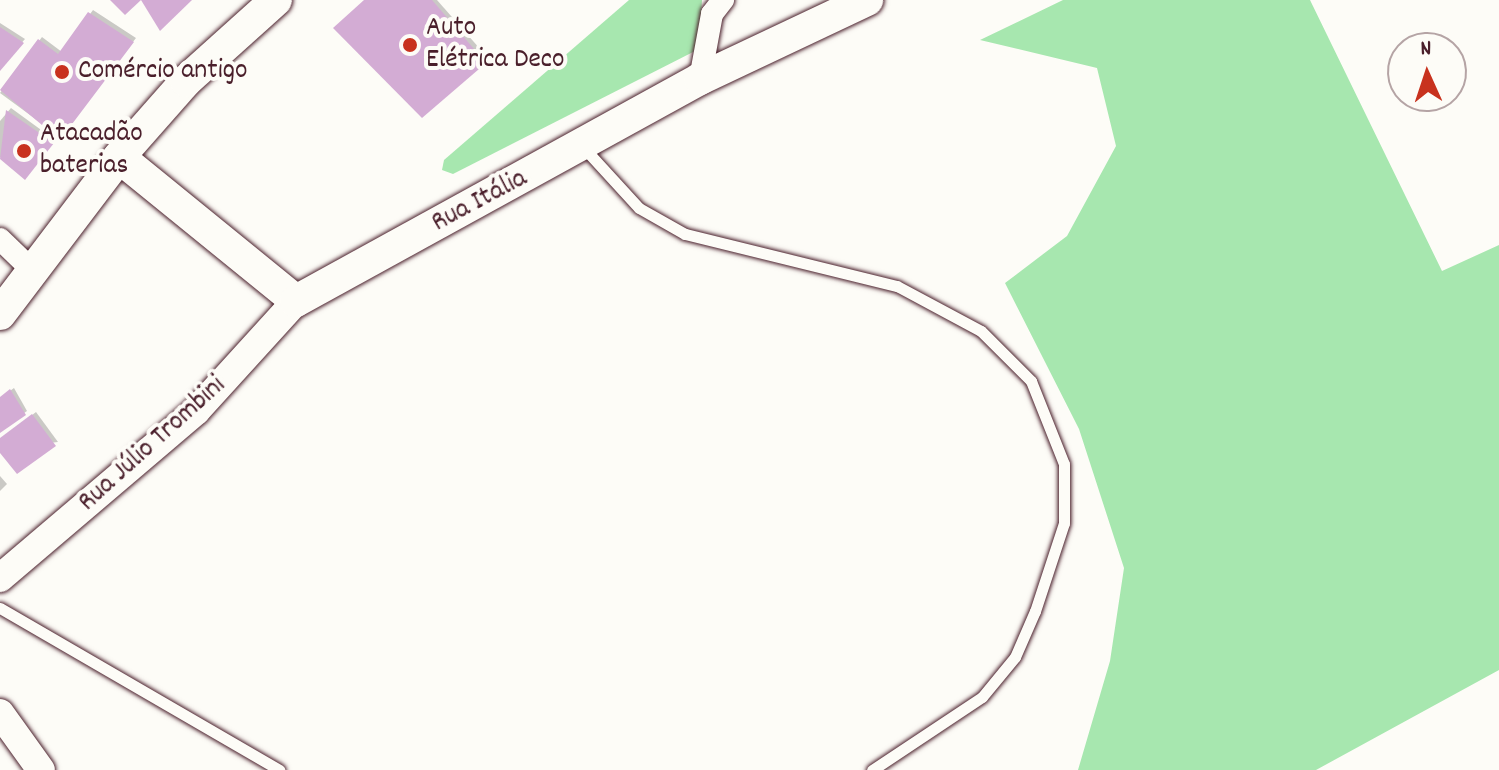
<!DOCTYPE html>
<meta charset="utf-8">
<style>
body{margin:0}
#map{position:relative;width:1499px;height:770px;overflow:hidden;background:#fdfcf7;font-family:Dekko,sans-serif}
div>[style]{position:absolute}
.green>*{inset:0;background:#a7e7af}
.shadow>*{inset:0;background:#0003}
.building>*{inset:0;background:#d3acd4}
.roads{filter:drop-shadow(0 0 2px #4a1f2b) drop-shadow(0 0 2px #4a1f2b)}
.service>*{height:11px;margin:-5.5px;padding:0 5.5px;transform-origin:5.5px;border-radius:5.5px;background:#fdfcf7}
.minor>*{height:22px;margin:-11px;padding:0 11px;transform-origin:11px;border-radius:11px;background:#fdfcf7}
.tertiary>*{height:28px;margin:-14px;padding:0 14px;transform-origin:14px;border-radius:14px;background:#fdfcf7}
.secondary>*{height:32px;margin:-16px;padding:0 16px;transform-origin:16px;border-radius:16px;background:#fdfcf7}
.dots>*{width:22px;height:22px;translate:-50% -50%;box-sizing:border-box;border:4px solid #fdfcf7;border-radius:50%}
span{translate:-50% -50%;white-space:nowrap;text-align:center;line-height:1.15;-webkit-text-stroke:8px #fdfcf7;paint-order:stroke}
.poi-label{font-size:28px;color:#4a1f2b}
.left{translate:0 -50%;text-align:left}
.street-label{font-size:28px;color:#4a1f2b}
.north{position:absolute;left:1387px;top:32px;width:80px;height:80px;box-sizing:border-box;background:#fdfcf7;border:2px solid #b5a4a5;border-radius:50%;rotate:357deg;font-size:22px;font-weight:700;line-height:32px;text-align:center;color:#4a1f2b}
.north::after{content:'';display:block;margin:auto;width:28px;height:36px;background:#c8321e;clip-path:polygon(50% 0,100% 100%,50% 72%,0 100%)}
</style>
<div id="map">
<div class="green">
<i style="clip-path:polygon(629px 0,702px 0,699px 49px,453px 174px,442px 170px,444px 160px)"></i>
<i style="clip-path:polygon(1063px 0,1310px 0,1442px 271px,1499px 245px,1499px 670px,1316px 770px,1078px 770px,1110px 661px,1124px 568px,1079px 429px,1005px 283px,1067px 236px,1116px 146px,1097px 68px,980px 40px)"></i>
</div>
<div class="shadow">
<i style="clip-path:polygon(367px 0,437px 0,488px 58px,422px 116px)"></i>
<i style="clip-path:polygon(93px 10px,136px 38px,60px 137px,0 93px,42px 37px,62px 52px)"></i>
<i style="clip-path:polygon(0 23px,25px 39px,0 68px)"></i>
<i style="clip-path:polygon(11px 108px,55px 140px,25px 177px,0 157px,0 121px)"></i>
<i style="clip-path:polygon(14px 388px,27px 411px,0 430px,0 398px)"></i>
<i style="clip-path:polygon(36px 412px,58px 442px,0 449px,0 440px)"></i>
<i style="clip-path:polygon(0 476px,7px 484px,0 491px)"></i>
</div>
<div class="building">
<i style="clip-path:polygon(110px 0,141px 0,125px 15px)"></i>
<i style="clip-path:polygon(141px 0,192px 0,160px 31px)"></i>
<i style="clip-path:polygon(364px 0,432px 0,486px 63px,422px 118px,333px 28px)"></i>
<i style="clip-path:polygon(88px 12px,134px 42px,60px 140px,0 90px,38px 39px,58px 54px)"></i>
<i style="clip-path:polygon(0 27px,24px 43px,0 71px)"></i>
<i style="clip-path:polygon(6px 110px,54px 143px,25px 180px,0 159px)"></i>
<i style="clip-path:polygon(10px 389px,26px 415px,0 433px,0 397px)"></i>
<i style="clip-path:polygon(32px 414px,56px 446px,17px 474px,0 453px,0 438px)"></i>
</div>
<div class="roads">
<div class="service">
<i style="left:584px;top:148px;width:81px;rotate:47.5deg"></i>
<i style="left:639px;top:208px;width:53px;rotate:29.5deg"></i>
<i style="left:685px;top:234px;width:218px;rotate:13.8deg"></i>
<i style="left:897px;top:286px;width:95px;rotate:28.2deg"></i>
<i style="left:981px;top:331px;width:71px;rotate:45deg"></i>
<i style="left:1031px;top:381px;width:89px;rotate:68.3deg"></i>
<i style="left:1064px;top:464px;width:59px;rotate:90deg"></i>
<i style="left:1064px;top:523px;width:93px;rotate:108.2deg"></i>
<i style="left:1035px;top:611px;width:50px;rotate:113.5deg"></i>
<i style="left:1015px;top:657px;width:52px;rotate:129.5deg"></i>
<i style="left:982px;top:697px;width:132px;rotate:146.4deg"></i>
<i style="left:0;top:608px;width:323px;rotate:30.1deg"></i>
</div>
<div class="minor">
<i style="left:700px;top:79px;width:66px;rotate:-79.5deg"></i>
<i style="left:712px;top:14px;width:18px;rotate:-52deg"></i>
<i style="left:0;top:239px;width:45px;rotate:44.1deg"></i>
</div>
<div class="tertiary">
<i style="left:0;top:578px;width:257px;rotate:-40.4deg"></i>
<i style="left:196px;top:411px;width:149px;rotate:-47.7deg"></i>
<i style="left:0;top:713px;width:70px;rotate:54.3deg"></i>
</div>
<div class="secondary">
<i style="left:119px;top:157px;width:228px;rotate:39.1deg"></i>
<i style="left:296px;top:301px;width:461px;rotate:-28.8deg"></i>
<i style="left:700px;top:79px;width:185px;rotate:-25.3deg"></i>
<i style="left:0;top:314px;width:197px;rotate:-52.8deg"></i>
<i style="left:119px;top:157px;width:101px;rotate:-48.6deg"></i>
<i style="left:186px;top:81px;width:121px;rotate:-42deg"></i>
</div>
</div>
<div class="dots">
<i style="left:410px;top:45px;background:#c8321e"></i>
<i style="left:62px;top:72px;background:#c8321e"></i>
<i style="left:24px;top:151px;background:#c8321e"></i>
</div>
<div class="poi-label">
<span class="left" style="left:426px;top:45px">Auto<br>Elétrica Deco</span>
<span class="left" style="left:78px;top:72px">Comércio antigo</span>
<span class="left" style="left:40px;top:151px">Atacadão<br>baterias</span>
</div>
<div class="street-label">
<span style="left:480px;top:202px;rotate:-28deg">Rua Itália</span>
<span style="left:153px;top:445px;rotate:-42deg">Rua Júlio Trombini</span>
</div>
<div class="north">N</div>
</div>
